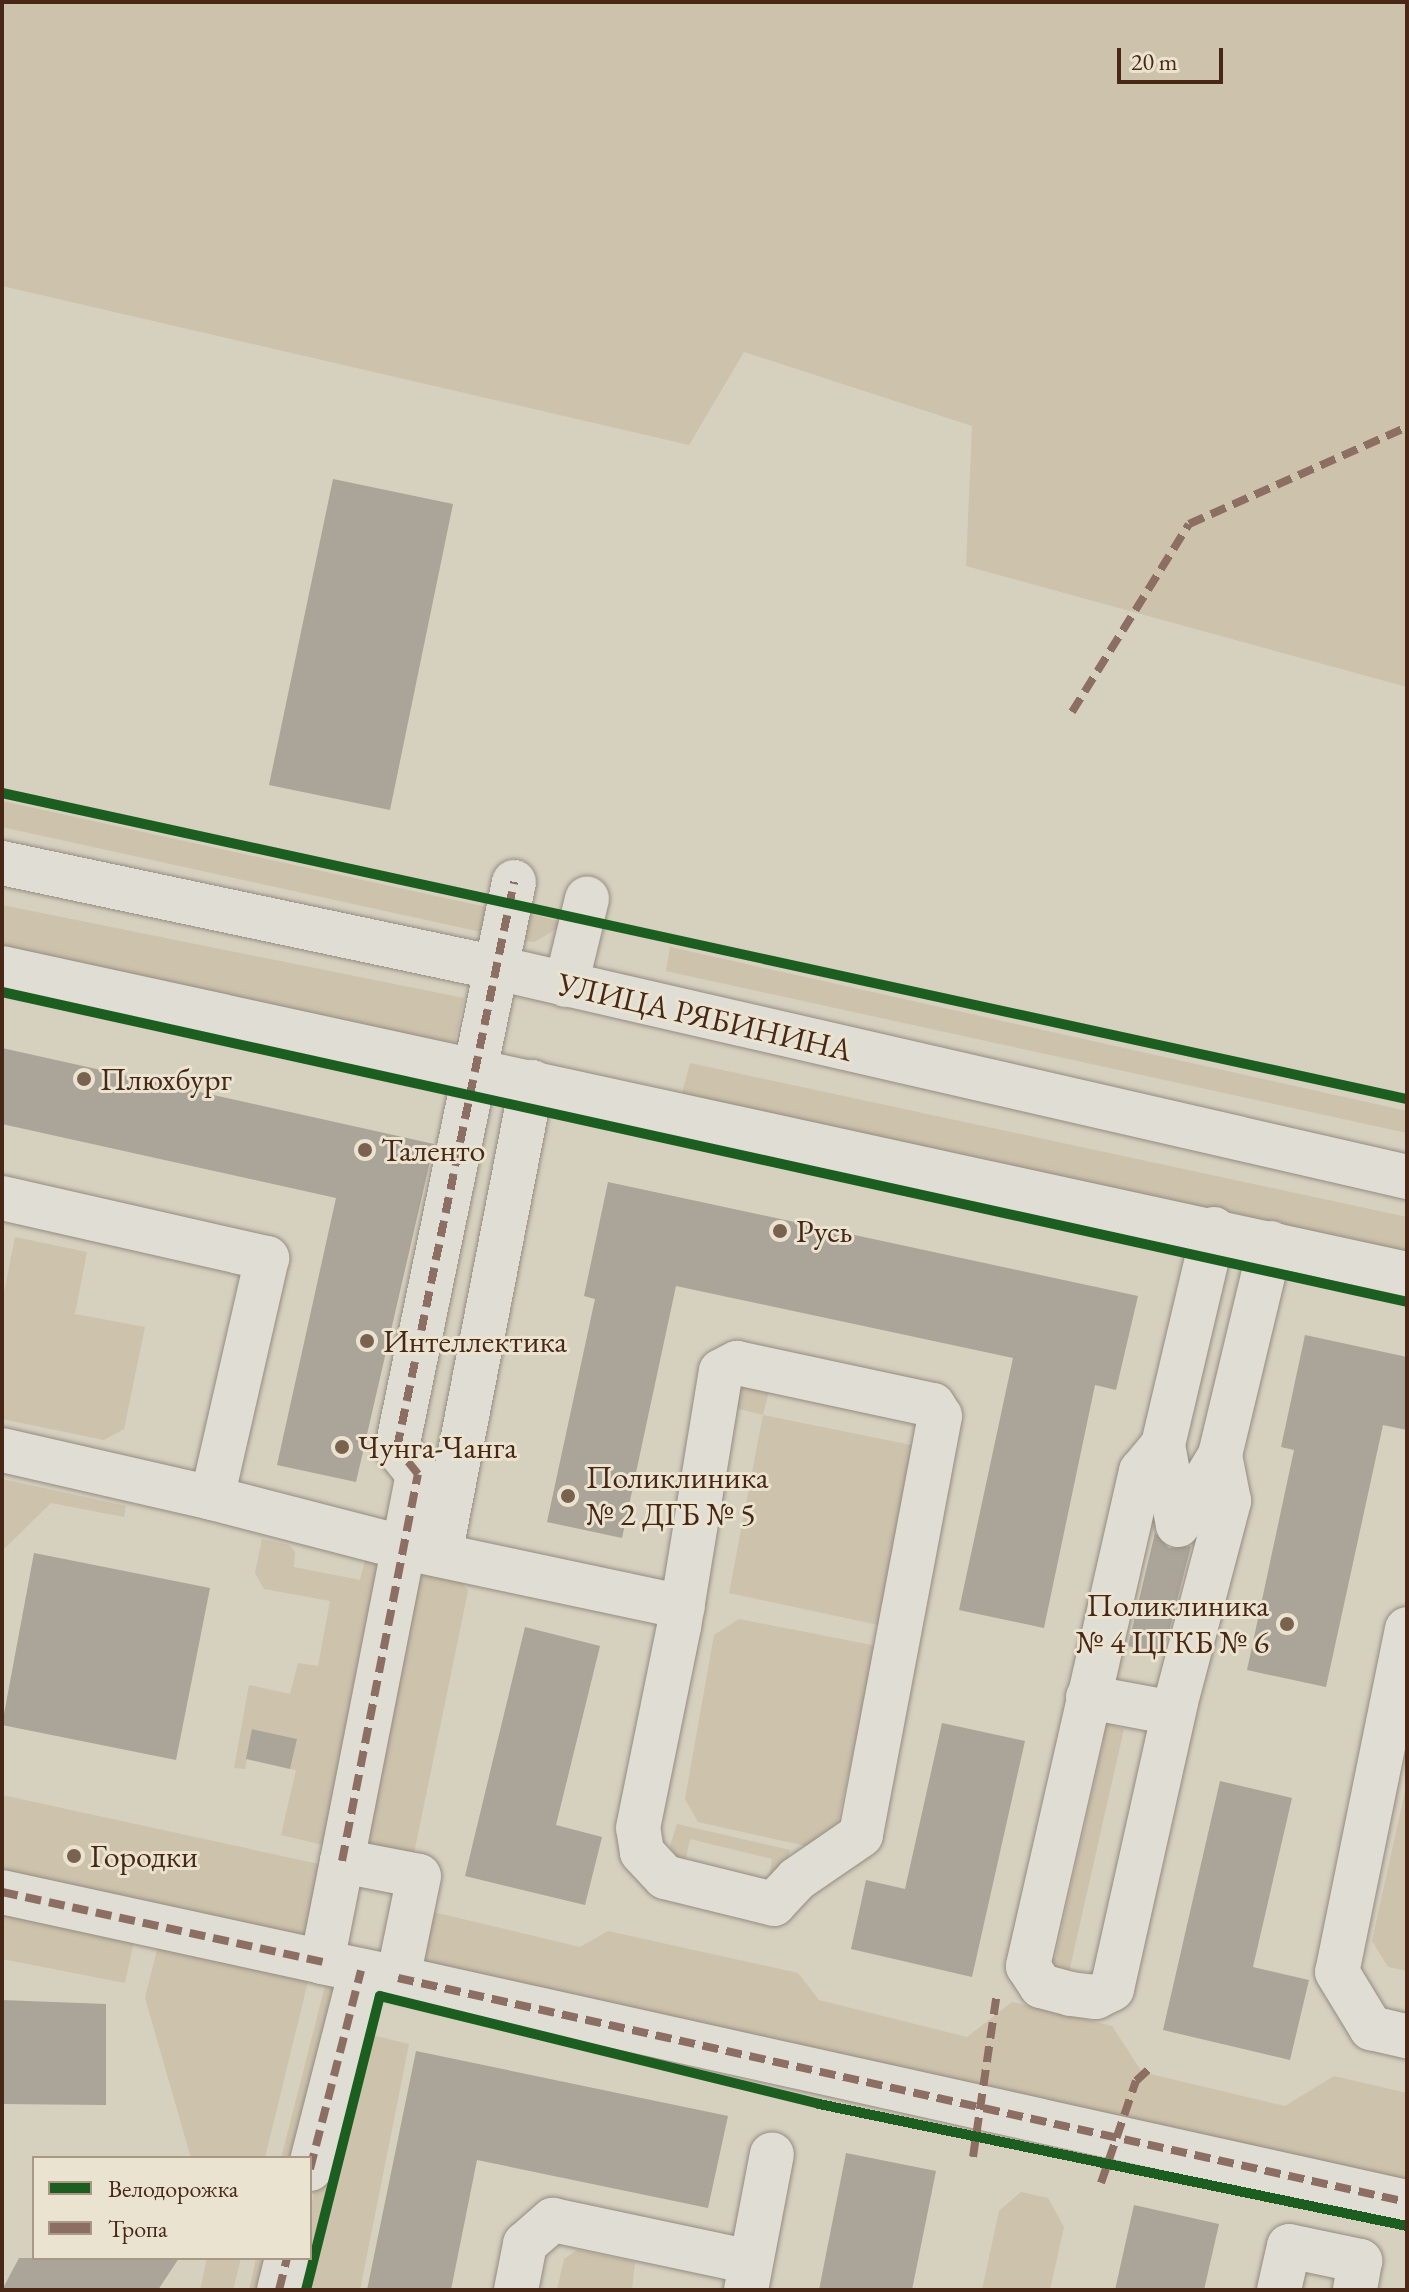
<!DOCTYPE html>
<meta charset="utf-8">
<style>
body{margin:0}
#map{position:relative;width:1409px;height:2292px;overflow:hidden;background:#d6d0bf;font-family:"EB Garamond",serif}
div>[style]{position:absolute}
.green>*{inset:0;background:#cdc2ab}
.building>*{inset:0;background:#aba498}
.roads{filter:drop-shadow(0 0 2px #948c81) drop-shadow(0 0 2px #948c81)}
.minor>*{height:44px;margin:-22px;padding:0 22px;transform-origin:22px;border-radius:22px;background:#e0ddd4}
.quiet>*{height:8px;margin-top:-4px;transform-origin:0;background:repeating-linear-gradient(90deg,#8d6e63 0 16px,transparent 0 24px)}
.cycleway>*{height:10px;margin:-5px;padding:0 5px;transform-origin:5px;border-radius:5px;background:#1b5e20}
.dots>*{width:22px;height:22px;translate:-50% -50%;box-sizing:border-box;border:4px solid #eae3d0;border-radius:50%}
span{translate:-50% -50%;white-space:nowrap;text-align:center;line-height:1.15;-webkit-text-stroke:6px #eae3d0;paint-order:stroke}
.street-label{font-size:32px;color:#482716}
.poi-label{font-size:32px;color:#482716}
.left{translate:0 -50%;text-align:left}
.right{translate:-100% -50%;text-align:right}
.frame{position:absolute;inset:0;border:4px solid #482716;pointer-events:none}
.legend{position:absolute;left:32px;top:2156px;width:280px;height:104px;box-sizing:border-box;background:#eae3d0;border:2px solid #a99886;margin:0;padding:10px 14px;list-style:none;font-size:24px;color:#482716}
.legend li{display:flex;align-items:center;gap:16px;height:40px}
.legend b{width:40px;border:2px solid #a99886}
.scale{position:absolute;left:1117px;top:48px;width:106px;height:36px;box-sizing:border-box;border:4px solid #482716;border-top:0;padding-left:10px;font-size:24px;line-height:28px;white-space:nowrap;color:#482716;-webkit-text-stroke:6px #eae3d0;paint-order:stroke}
</style>
<div id="map">
<div class="green">
<i style="clip-path:polygon(2px 2px,1407px 2px,1407px 687px,966px 566px,972px 426px,744px 352px,689px 445px,2px 286px)"></i>
<i style="clip-path:polygon(2px 801px,486px 907px,481px 932px,2px 827px)"></i>
<i style="clip-path:polygon(2px 905px,464px 998px,454px 1046px,2px 951px)"></i>
<i style="clip-path:polygon(522px 912px,567px 923px,534px 942px,515px 939px)"></i>
<i style="clip-path:polygon(670px 947px,1407px 1111px,1407px 1133px,666px 971px)"></i>
<i style="clip-path:polygon(690px 1063px,1407px 1217px,1407px 1258px,681px 1097px)"></i>
<i style="clip-path:polygon(15px 1237px,87px 1252px,75px 1314px,145px 1327px,124px 1429px,104px 1440px,2px 1419px,2px 1303px)"></i>
<i style="clip-path:polygon(753px 1379px,771px 1383px,763px 1415px,916px 1446px,883px 1626px,729px 1593px,763px 1415px,735px 1408px,739px 1387px)"></i>
<i style="clip-path:polygon(2px 1479px,126px 1506px,124px 1517px,51px 1503px,2px 1551px)"></i>
<i style="clip-path:polygon(262px 1539px,289px 1545px,295px 1552px,294px 1567px,360px 1580px,366px 1557px,381px 1562px,332px 1847px,281px 1835px,296px 1770px,290px 1769px,297px 1739px,253px 1729px,245px 1769px,234px 1768px,249px 1685px,290px 1694px,298px 1663px,318px 1666px,330px 1601px,264px 1589px,255px 1573px)"></i>
<i style="clip-path:polygon(416px 1572px,462px 1582px,468px 1591px,411px 1868px,355px 1855px)"></i>
<i style="clip-path:polygon(739px 1619px,877px 1646px,837px 1825px,806px 1846px,698px 1822px,685px 1799px,714px 1635px)"></i>
<i style="clip-path:polygon(1094px 1720px,1124px 1729px,1069px 1972px,1052px 1970px,1042px 1955px,1055px 1958px,1104px 1740px,1090px 1733px)"></i>
<i style="clip-path:polygon(1407px 1782px,1407px 1971px,1388px 1967px,1372px 1941px)"></i>
<i style="clip-path:polygon(2px 1795px,328px 1866px,313px 1950px,2px 1884px)"></i>
<i style="clip-path:polygon(677px 1824px,790px 1850px,785px 1881px,768px 1883px,772px 1859px,690px 1839px,685px 1862px,676px 1857px,670px 1846px)"></i>
<i style="clip-path:polygon(2px 1903px,136px 1931px,125px 1983px,2px 1959px)"></i>
<i style="clip-path:polygon(429px 1911px,580px 1947px,608px 1931px,798px 1973px,819px 2000px,967px 2037px,1012px 2002px,1112px 2026px,1142px 2072px,1285px 2106px,1334px 2076px,1407px 2093px,1407px 2190px,416px 1973px)"></i>
<i style="clip-path:polygon(160px 1938px,311px 1969px,265px 2158px,191px 2158px,145px 1998px)"></i>
<i style="clip-path:polygon(328px 1974px,349px 1979px,306px 2158px,281px 2158px)"></i>
<i style="clip-path:polygon(351px 2030px,409px 2044px,360px 2290px,292px 2290px,299px 2258px,310px 2258px,310px 2210px)"></i>
<i style="clip-path:polygon(1021px 2192px,1048px 2198px,1064px 2227px,1050px 2290px,982px 2290px,999px 2211px)"></i>
<i style="clip-path:polygon(577px 2250px,635px 2262px,632px 2290px,557px 2290px,564px 2259px)"></i>
<i style="clip-path:polygon(207px 2258px,241px 2258px,233px 2290px,200px 2290px)"></i>
<i style="clip-path:polygon(256px 2258px,282px 2258px,274px 2290px,249px 2290px)"></i>
</div>
<div class="building">
<i style="clip-path:polygon(333px 479px,453px 504px,390px 810px,269px 785px)"></i>
<i style="clip-path:polygon(2px 1048px,434px 1144px,356px 1482px,277px 1465px,336px 1198px,2px 1124px)"></i>
<i style="clip-path:polygon(608px 1182px,1138px 1296px,1116px 1390px,1095px 1385px,1044px 1628px,959px 1610px,1013px 1358px,676px 1286px,622px 1538px,547px 1522px,595px 1299px,584px 1296px)"></i>
<i style="clip-path:polygon(1305px 1335px,1407px 1357px,1407px 1430px,1383px 1425px,1326px 1687px,1247px 1670px,1294px 1450px,1281px 1447px)"></i>
<i style="clip-path:polygon(1155px 1533px,1169px 1548px,1191px 1546px,1163px 1655px,1128px 1646px)"></i>
<i style="clip-path:polygon(34px 1553px,210px 1588px,176px 1760px,2px 1725px)"></i>
<i style="clip-path:polygon(525px 1627px,600px 1646px,556px 1825px,602px 1837px,585px 1905px,465px 1876px)"></i>
<i style="clip-path:polygon(942px 1723px,1025px 1741px,972px 1977px,851px 1949px,866px 1880px,905px 1889px)"></i>
<i style="clip-path:polygon(252px 1729px,297px 1739px,290px 1769px,246px 1759px)"></i>
<i style="clip-path:polygon(1220px 1781px,1292px 1798px,1253px 1967px,1309px 1980px,1290px 2060px,1163px 2030px)"></i>
<i style="clip-path:polygon(2px 2000px,106px 2004px,106px 2105px,2px 2104px)"></i>
<i style="clip-path:polygon(416px 2051px,728px 2116px,708px 2208px,477px 2160px,451px 2290px,367px 2290px)"></i>
<i style="clip-path:polygon(846px 2153px,936px 2171px,912px 2290px,819px 2290px)"></i>
<i style="clip-path:polygon(1134px 2205px,1219px 2224px,1204px 2290px,1115px 2290px)"></i>
<i style="clip-path:polygon(19px 2258px,179px 2258px,158px 2290px,2px 2290px)"></i>
</div>
<div class="roads">
<div class="minor">
<i style="left:2px;top:863px;width:506px;rotate:11.98deg"></i>
<i style="left:497px;top:968px;width:934px;rotate:12.93deg"></i>
<i style="left:2px;top:968px;width:1438px;rotate:12.29deg"></i>
<i style="left:566px;top:985px;width:89px;rotate:-76.3deg"></i>
<i style="left:2px;top:1198px;width:272px;rotate:12.8deg"></i>
<i style="left:267px;top:1258px;width:246px;rotate:102.9deg"></i>
<i style="left:212px;top:1498px;width:215px;rotate:-167.1deg"></i>
<i style="left:1214px;top:1229px;width:222px;rotate:103.3deg"></i>
<i style="left:1163px;top:1445px;width:34px;rotate:130deg"></i>
<i style="left:1141px;top:1471px;width:508px;rotate:102.86deg"></i>
<i style="left:1028px;top:1966px;width:24px;rotate:57deg"></i>
<i style="left:1041px;top:1986px;width:31px;rotate:15deg"></i>
<i style="left:1071px;top:1994px;width:25px;rotate:7deg"></i>
<i style="left:1096px;top:1997px;width:18px;rotate:-27deg"></i>
<i style="left:1112px;top:1989px;width:294px;rotate:-77.4deg"></i>
<i style="left:1176px;top:1702px;width:208px;rotate:-75.2deg"></i>
<i style="left:1229px;top:1501px;width:47px;rotate:-101.1deg"></i>
<i style="left:1220px;top:1455px;width:218px;rotate:-76.5deg"></i>
<i style="left:737px;top:1363px;width:200px;rotate:12.1deg"></i>
<i style="left:933px;top:1405px;width:13px;rotate:58deg"></i>
<i style="left:940px;top:1416px;width:426px;rotate:100.7deg"></i>
<i style="left:861px;top:1835px;width:78px;rotate:145.5deg"></i>
<i style="left:797px;top:1879px;width:34px;rotate:133deg"></i>
<i style="left:774px;top:1904px;width:112px;rotate:-166.1deg"></i>
<i style="left:665px;top:1877px;width:34px;rotate:-133deg"></i>
<i style="left:642px;top:1852px;width:24px;rotate:-99deg"></i>
<i style="left:638px;top:1828px;width:205px;rotate:-78.5deg"></i>
<i style="left:679px;top:1627px;width:259px;rotate:-80.7deg"></i>
<i style="left:721px;top:1371px;width:18px;rotate:-27deg"></i>
<i style="left:1163px;top:1445px;width:81px;rotate:79.4deg"></i>
<i style="left:1178px;top:1525px;width:82px;rotate:-59deg"></i>
<i style="left:212px;top:1498px;width:195px;rotate:14.5deg"></i>
<i style="left:401px;top:1547px;width:288px;rotate:12deg"></i>
<i style="left:440px;top:1555px;width:482px;rotate:-79deg"></i>
<i style="left:1407px;top:1629px;width:350px;rotate:101.5deg"></i>
<i style="left:1337px;top:1972px;width:66px;rotate:58.7deg"></i>
<i style="left:1371px;top:2028px;width:37px;rotate:13deg"></i>
<i style="left:1088px;top:1697px;width:86px;rotate:10.7deg"></i>
<i style="left:342px;top:1861px;width:394px;rotate:-78.9deg"></i>
<i style="left:418px;top:1474px;width:33px;rotate:-129deg"></i>
<i style="left:397px;top:1448px;width:578px;rotate:-78.32deg"></i>
<i style="left:342px;top:1861px;width:78px;rotate:11deg"></i>
<i style="left:419px;top:1876px;width:104px;rotate:101.6deg"></i>
<i style="left:398px;top:1978px;width:78px;rotate:-168.1deg"></i>
<i style="left:322px;top:1962px;width:103px;rotate:-78.8deg"></i>
<i style="left:2px;top:1892px;width:328px;rotate:12.3deg"></i>
<i style="left:398px;top:1978px;width:1034px;rotate:12.52deg"></i>
<i style="left:310px;top:2169px;width:205px;rotate:-75.6deg"></i>
<i style="left:279px;top:2290px;width:33px;rotate:-76deg"></i>
<i style="left:516px;top:2290px;width:47px;rotate:-78.9deg"></i>
<i style="left:525px;top:2244px;width:37px;rotate:-41deg"></i>
<i style="left:553px;top:2220px;width:202px;rotate:12deg"></i>
<i style="left:746px;top:2290px;width:138px;rotate:-79.2deg"></i>
<i style="left:1279px;top:2290px;width:45px;rotate:-77.2deg"></i>
<i style="left:1289px;top:2246px;width:73px;rotate:11.9deg"></i>
<i style="left:1360px;top:2261px;width:29px;rotate:100deg"></i>
</div>
</div>
<div class="quiet">
<i style="left:1072px;top:712px;width:221px;rotate:-58.1deg"></i>
<i style="left:1189px;top:524px;width:239px;rotate:-24deg"></i>
<i style="left:342px;top:1861px;width:394px;rotate:-78.9deg"></i>
<i style="left:418px;top:1474px;width:33px;rotate:-129deg"></i>
<i style="left:397px;top:1448px;width:578px;rotate:-78.32deg"></i>
<i style="left:2px;top:1892px;width:328px;rotate:12.3deg"></i>
<i style="left:398px;top:1978px;width:1034px;rotate:12.52deg"></i>
<i style="left:973px;top:2157px;width:167px;rotate:-81.7deg"></i>
<i style="left:310px;top:2169px;width:205px;rotate:-75.6deg"></i>
<i style="left:1101px;top:2183px;width:108px;rotate:-71.1deg"></i>
<i style="left:1136px;top:2081px;width:23px;rotate:-43deg"></i>
<i style="left:279px;top:2290px;width:33px;rotate:-76deg"></i>
</div>
<div class="cycleway">
<i style="left:2px;top:793px;width:1438px;rotate:12.29deg"></i>
<i style="left:2px;top:992px;width:1439px;rotate:12.44deg"></i>
<i style="left:306px;top:2290px;width:303px;rotate:-75.9deg"></i>
<i style="left:380px;top:1996px;width:452px;rotate:13.8deg"></i>
<i style="left:819px;top:2104px;width:601px;rotate:11.72deg"></i>
</div>
<div class="dots">
<i style="left:84px;top:1079px;background:#7a6251"></i>
<i style="left:365px;top:1150px;background:#7a6251"></i>
<i style="left:780px;top:1231px;background:#7a6251"></i>
<i style="left:367px;top:1341px;background:#7a6251"></i>
<i style="left:342px;top:1447px;background:#7a6251"></i>
<i style="left:568px;top:1496px;background:#7a6251"></i>
<i style="left:1287px;top:1624px;background:#7a6251"></i>
<i style="left:74px;top:1856px;background:#7a6251"></i>
</div>
<div class="street-label">
<span style="left:705px;top:1017px;rotate:13deg">УЛИЦА РЯБИНИНА</span>
</div>
<div class="poi-label">
<span class="left" style="left:100px;top:1079px">Плюхбург</span>
<span class="left" style="left:381px;top:1150px">Таленто</span>
<span class="left" style="left:796px;top:1231px">Русь</span>
<span class="left" style="left:383px;top:1341px">Интеллектика</span>
<span class="left" style="left:358px;top:1447px">Чунга-Чанга</span>
<span class="left" style="left:586px;top:1496px">Поликлиника<br>№ 2 ДГБ № 5</span>
<span class="right" style="left:1269px;top:1624px">Поликлиника<br>№ 4 ЦГКБ № 6</span>
<span class="left" style="left:90px;top:1856px">Городки</span>
</div>
<div class="frame"></div>
<ul class="legend">
<li><b style="height:10px;background:#1b5e20"></b>Велодорожка</li>
<li><b style="height:10px;background:#8d6e63"></b>Тропа</li>
</ul>
<div class="scale">20 m</div>
</div>
